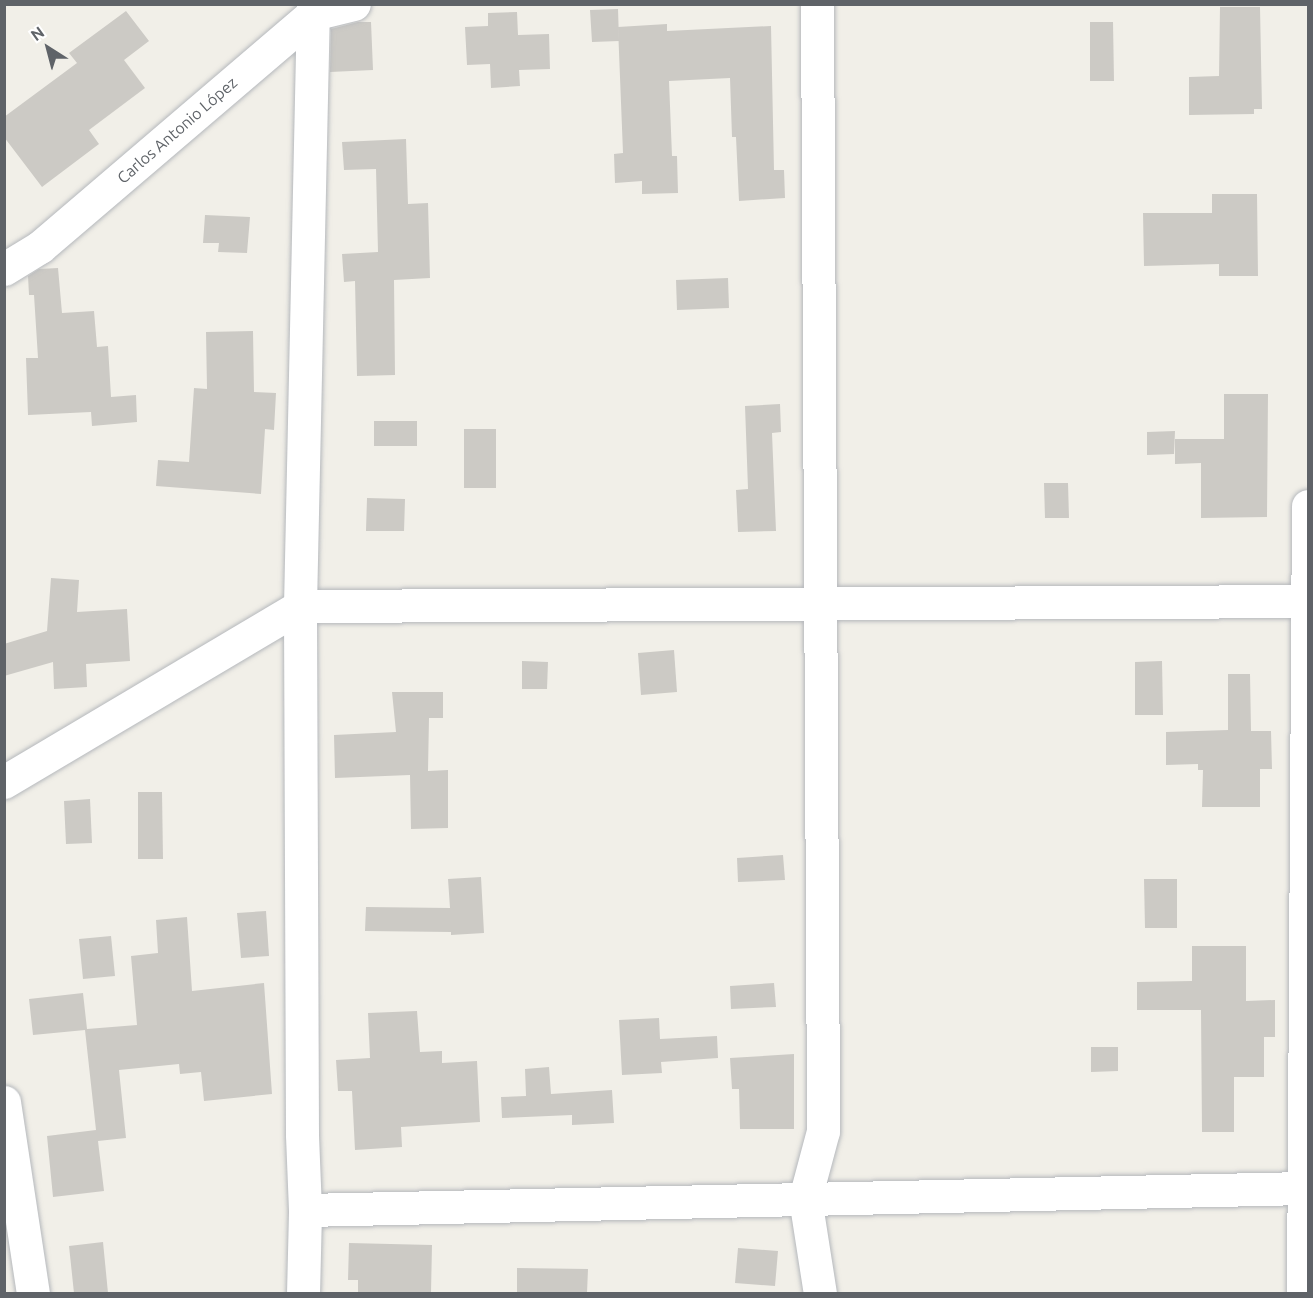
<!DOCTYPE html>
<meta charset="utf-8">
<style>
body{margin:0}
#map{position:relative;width:1313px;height:1298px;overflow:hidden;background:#f1efe8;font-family:Ubuntu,sans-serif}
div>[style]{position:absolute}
.building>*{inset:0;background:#cccac5}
.roads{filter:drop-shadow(0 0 2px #b5b8bc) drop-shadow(0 0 2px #b5b8bc)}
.minor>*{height:33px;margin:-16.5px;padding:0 16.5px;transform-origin:16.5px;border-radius:16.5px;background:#fff}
span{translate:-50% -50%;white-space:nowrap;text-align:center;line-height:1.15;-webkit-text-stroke:4.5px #fff;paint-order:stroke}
.street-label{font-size:16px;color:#5f6368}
.frame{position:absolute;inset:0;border:6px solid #5f6368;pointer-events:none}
.north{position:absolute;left:18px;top:18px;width:60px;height:60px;-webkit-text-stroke:4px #fff;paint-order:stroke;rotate:324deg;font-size:16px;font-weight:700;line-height:24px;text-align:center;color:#5f6368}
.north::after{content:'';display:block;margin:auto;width:21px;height:27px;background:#5f6368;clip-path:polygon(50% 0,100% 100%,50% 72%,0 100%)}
</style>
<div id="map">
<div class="building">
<i style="clip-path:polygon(1220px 7px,1260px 7px,1262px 109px,1254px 109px,1254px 114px,1189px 115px,1189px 77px,1219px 76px)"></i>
<i style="clip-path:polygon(618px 9px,619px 41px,592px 42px,590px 10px)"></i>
<i style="clip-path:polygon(126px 11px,149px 41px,124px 60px,145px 88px,89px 130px,99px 144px,42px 187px,4px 137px,4px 117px,77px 63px,69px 53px)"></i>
<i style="clip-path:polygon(517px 12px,518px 35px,549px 34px,550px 69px,519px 70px,520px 86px,491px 88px,490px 64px,467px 65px,465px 27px,488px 26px,488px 13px)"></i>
<i style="clip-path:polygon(358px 22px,371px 22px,373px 70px,330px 72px,331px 29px)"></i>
<i style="clip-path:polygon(1090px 22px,1113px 22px,1114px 81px,1090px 81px)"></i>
<i style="clip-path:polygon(667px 24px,667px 31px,771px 26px,774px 170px,784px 170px,785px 198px,739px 201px,736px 137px,732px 137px,730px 78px,669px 81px,672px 156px,677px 156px,678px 193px,642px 194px,642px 181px,615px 183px,614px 154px,623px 153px,618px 27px)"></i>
<i style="clip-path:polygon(406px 139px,408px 204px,428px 203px,430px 278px,394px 280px,395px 375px,357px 376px,355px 281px,344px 282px,342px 254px,378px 252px,376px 169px,344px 170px,342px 142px)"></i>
<i style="clip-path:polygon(1212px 194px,1257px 194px,1258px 276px,1219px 276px,1219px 264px,1144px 266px,1143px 213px,1212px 213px)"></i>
<i style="clip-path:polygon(205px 215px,250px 217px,247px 253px,218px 252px,219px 243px,203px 243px)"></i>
<i style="clip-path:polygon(58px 268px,62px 313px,94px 311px,97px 347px,108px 346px,111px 397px,136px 395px,137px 422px,92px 426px,91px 412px,28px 415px,26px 358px,38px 358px,34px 295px,29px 295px,28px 276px,39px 269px)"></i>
<i style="clip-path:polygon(728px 278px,729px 308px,677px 310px,676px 280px)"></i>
<i style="clip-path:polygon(253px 331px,254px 392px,276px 393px,274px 430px,265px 429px,261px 494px,156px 486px,158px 460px,189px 462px,194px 388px,207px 389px,206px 332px)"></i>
<i style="clip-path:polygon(1224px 394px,1268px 394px,1267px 517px,1201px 518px,1201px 463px,1175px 464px,1175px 439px,1224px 439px)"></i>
<i style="clip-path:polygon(780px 404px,781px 432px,772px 433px,776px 531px,738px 532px,736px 490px,748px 489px,745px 406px)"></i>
<i style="clip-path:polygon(374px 421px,417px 421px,417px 446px,374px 446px)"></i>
<i style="clip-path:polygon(464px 429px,496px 429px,496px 488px,464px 488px)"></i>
<i style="clip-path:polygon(1175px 431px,1174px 454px,1147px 455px,1147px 432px)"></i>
<i style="clip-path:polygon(1044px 483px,1068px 483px,1069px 518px,1045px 518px)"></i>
<i style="clip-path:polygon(367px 498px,405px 499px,404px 531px,366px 531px)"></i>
<i style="clip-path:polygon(51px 578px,79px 580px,77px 612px,127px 609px,130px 661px,86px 664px,87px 687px,54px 689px,53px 662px,4px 676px,4px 644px,47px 631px)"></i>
<i style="clip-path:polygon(674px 650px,677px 692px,641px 695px,638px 653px)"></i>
<i style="clip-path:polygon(522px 661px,548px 662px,547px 689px,522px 689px)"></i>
<i style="clip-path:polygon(1162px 661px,1163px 715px,1135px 715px,1135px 662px)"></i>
<i style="clip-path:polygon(1228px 674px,1250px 674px,1251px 731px,1271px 731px,1272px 769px,1260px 769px,1260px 807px,1202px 807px,1203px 770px,1198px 770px,1198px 764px,1166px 765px,1166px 732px,1228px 730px)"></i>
<i style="clip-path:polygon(392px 692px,443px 692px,443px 718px,429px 718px,428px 771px,448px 770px,448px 828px,411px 829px,410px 775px,335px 778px,334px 735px,396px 732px)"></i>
<i style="clip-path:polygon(138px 792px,162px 792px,163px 859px,138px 859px)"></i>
<i style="clip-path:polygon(90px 799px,92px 843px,66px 844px,64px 801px)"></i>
<i style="clip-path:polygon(783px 855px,785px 880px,738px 882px,737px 858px)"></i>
<i style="clip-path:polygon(481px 877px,484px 933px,451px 935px,451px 932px,365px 931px,366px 907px,450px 908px,448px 879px)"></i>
<i style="clip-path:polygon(1144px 879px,1177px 879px,1177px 928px,1145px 928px)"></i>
<i style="clip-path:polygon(266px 911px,269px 956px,241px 958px,237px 913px)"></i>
<i style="clip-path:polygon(187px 917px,192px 991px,264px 983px,272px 1094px,204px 1101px,201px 1072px,180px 1074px,179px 1064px,119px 1070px,126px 1138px,98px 1141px,104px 1191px,53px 1197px,47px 1136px,96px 1130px,85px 1030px,33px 1035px,29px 999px,83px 993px,87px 1029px,137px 1025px,131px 956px,158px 953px,156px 920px)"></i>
<i style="clip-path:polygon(111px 936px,115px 976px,83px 979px,79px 939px)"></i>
<i style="clip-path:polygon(1192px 946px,1246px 946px,1246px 1001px,1275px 1000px,1275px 1037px,1264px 1037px,1264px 1077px,1234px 1077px,1234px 1132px,1202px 1132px,1201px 1010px,1137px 1010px,1137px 982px,1192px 981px)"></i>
<i style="clip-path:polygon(774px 983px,776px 1007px,731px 1009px,730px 986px)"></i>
<i style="clip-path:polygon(417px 1011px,420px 1052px,442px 1051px,442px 1063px,477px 1061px,480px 1122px,401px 1127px,402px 1147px,355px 1150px,352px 1091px,338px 1091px,336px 1060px,370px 1058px,368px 1013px)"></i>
<i style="clip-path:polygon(659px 1018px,660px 1039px,717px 1036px,718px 1058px,661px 1062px,662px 1073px,622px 1075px,619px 1020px)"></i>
<i style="clip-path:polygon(1091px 1047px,1118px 1047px,1118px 1071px,1091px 1072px)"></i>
<i style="clip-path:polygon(794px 1054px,794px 1129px,740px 1129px,739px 1089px,732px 1089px,730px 1058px)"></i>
<i style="clip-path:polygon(549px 1067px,551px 1094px,612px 1090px,614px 1123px,572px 1125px,572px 1115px,502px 1118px,501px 1097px,526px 1096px,525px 1069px)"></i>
<i style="clip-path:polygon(103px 1242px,108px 1293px,74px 1293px,69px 1246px)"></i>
<i style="clip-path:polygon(349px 1243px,432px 1245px,431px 1293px,358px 1293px,358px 1280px,348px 1280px)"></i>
<i style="clip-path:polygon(738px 1248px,778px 1251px,775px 1286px,735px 1283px)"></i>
<i style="clip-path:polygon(517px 1268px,588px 1269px,587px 1293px,517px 1293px)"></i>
</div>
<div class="roads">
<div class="minor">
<i style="left:817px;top:4px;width:1127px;rotate:89.69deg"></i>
<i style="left:823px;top:1131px;width:69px;rotate:105deg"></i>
<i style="left:805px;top:1198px;width:97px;rotate:81.1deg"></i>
<i style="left:4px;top:269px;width:42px;rotate:-31.4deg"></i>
<i style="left:40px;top:247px;width:359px;rotate:-40.5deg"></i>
<i style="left:313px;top:14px;width:42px;rotate:-13.7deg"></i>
<i style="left:4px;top:782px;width:344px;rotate:-30.7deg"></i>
<i style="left:300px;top:606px;width:1008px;rotate:-0.28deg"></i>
<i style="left:4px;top:1102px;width:194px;rotate:81.4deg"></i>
<i style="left:305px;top:1210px;width:1003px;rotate:-1.26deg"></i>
<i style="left:303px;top:1294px;width:84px;rotate:-88.6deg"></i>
<i style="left:305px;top:1210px;width:76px;rotate:-92.3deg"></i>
<i style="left:302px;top:1134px;width:528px;rotate:-90.22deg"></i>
<i style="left:300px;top:606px;width:602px;rotate:-88.76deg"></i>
<i style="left:1303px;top:1294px;width:788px;rotate:-89.64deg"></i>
</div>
</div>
<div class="street-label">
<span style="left:177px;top:130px;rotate:-41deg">Carlos Antonio López</span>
</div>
<div class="frame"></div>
<div class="north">N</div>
</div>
